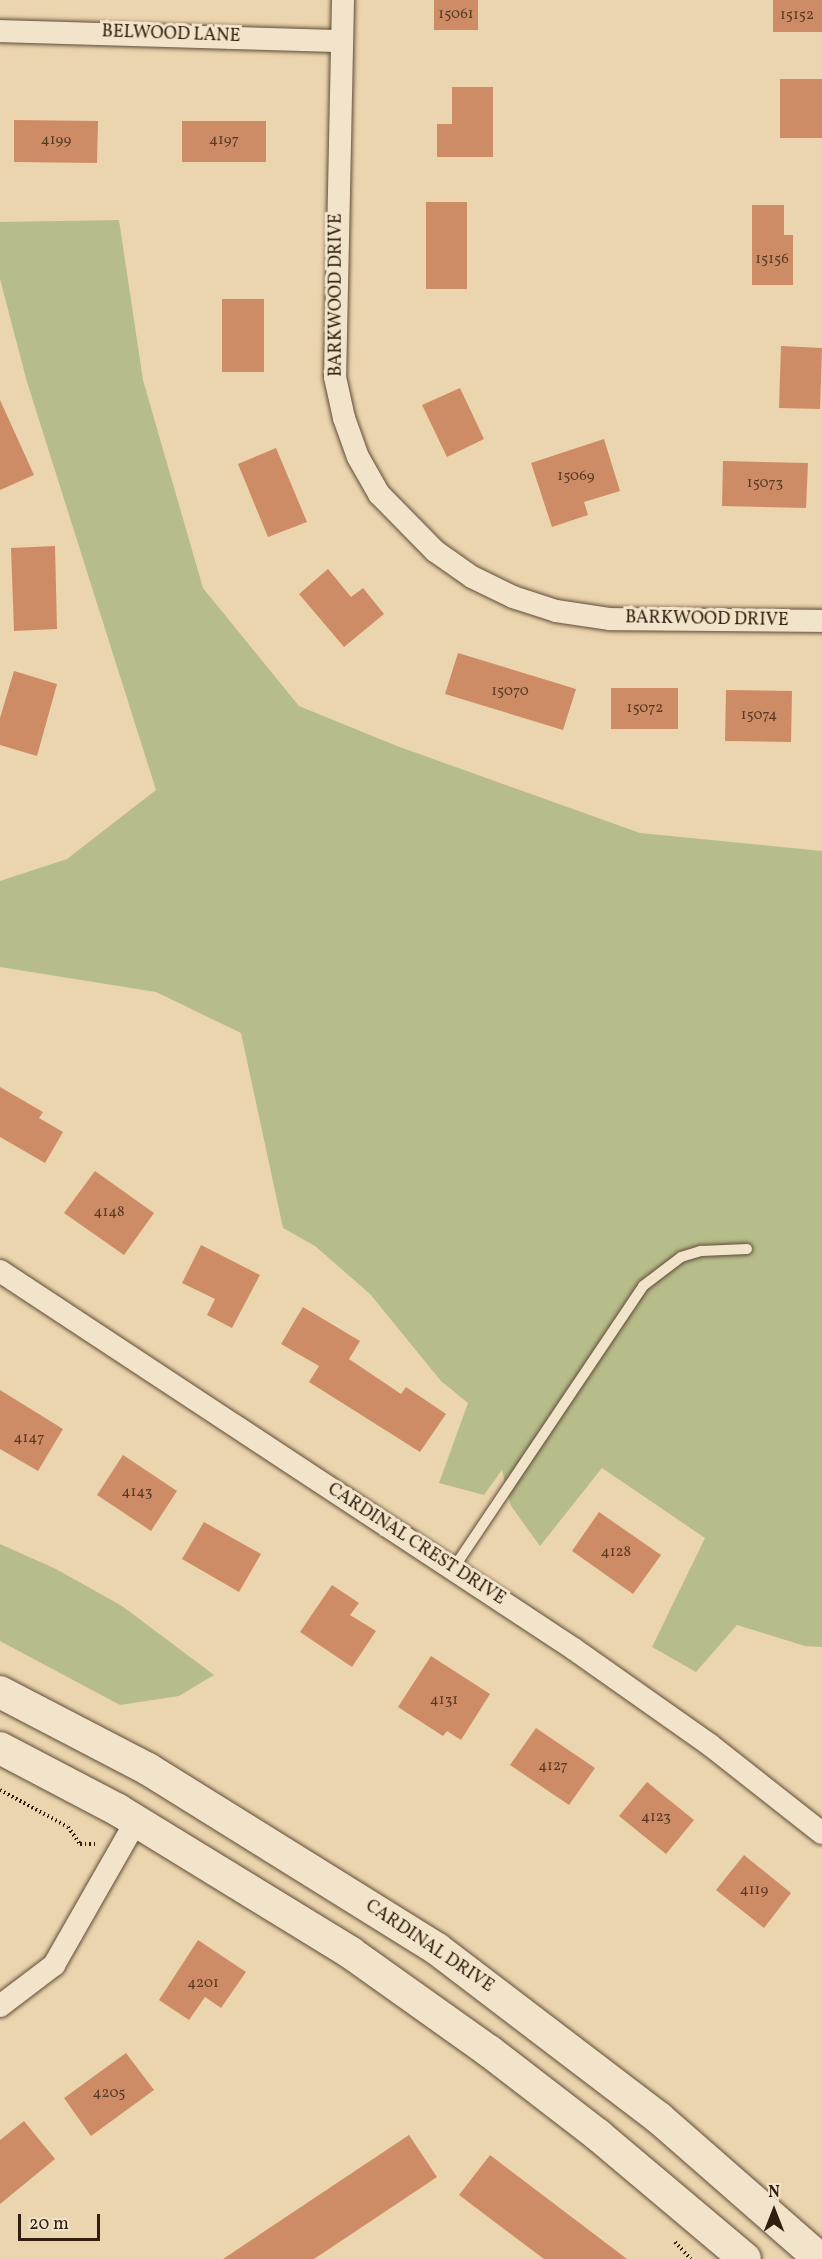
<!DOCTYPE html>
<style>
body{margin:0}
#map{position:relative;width:822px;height:2259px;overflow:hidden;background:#ebd5ae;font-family:Vollkorn,serif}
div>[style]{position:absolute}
.green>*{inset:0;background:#b7bd8a}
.building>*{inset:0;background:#ce8c66}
.path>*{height:4px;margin-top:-2px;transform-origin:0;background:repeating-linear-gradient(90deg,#311e0f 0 1.5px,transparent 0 4.5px)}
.roads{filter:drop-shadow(0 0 2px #604c37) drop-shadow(0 0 2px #604c37)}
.service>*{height:10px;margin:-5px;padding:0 5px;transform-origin:5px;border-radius:5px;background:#f2e4ca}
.minor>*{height:22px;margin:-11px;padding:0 11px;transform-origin:11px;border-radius:11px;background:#f2e4ca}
.secondary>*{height:32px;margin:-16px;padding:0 16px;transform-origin:16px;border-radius:16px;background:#f2e4ca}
span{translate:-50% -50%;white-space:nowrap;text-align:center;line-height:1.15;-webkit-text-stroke:6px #f2e4ca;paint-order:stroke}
.number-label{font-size:15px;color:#583a25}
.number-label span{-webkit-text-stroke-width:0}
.street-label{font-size:18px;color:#311e0f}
.north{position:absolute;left:744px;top:2181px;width:60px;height:60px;-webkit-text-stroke:4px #f2e4ca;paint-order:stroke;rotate:0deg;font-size:16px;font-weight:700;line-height:24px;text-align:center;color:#311e0f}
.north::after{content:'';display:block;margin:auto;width:21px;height:27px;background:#311e0f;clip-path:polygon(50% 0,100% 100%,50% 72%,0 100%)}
.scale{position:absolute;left:18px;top:2214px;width:82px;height:27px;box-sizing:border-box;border:3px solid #311e0f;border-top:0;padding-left:8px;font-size:18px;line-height:21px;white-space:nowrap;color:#311e0f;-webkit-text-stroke:4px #f2e4ca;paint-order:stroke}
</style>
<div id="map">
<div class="green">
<i style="clip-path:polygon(119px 220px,143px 380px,203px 588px,299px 706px,397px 746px,640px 833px,822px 851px,822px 1647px,805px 1646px,737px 1625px,696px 1672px,652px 1647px,705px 1538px,602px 1468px,540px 1546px,511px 1506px,502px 1470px,484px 1495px,439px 1483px,468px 1403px,441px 1381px,370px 1294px,315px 1246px,283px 1228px,241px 1033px,156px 992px,0 967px,0 881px,67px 859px,156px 790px,27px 382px,0 279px,0 222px)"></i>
<i style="clip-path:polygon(0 1544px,56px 1569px,122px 1606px,214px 1675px,179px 1696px,120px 1705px,0 1641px)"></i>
</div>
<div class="building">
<i style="clip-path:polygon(434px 0,478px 0,478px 30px,434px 30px)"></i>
<i style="clip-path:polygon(773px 0,822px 0,822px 32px,773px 32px)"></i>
<i style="clip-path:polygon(780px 79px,822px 79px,822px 138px,780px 138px)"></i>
<i style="clip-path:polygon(452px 87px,493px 87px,493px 157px,437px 157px,437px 124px,452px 124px)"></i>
<i style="clip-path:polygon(14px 120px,98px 121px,97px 163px,14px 162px)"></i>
<i style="clip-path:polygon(182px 121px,266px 121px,266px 162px,182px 162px)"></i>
<i style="clip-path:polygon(426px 202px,467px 202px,467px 289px,426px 289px)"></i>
<i style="clip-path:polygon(752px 205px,784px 205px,784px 235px,793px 235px,793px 285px,752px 285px)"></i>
<i style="clip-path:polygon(222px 299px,264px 299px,264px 372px,222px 372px)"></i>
<i style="clip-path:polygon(781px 346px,822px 348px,820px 409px,779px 408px)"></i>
<i style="clip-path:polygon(460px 388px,484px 439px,447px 457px,422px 405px)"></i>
<i style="clip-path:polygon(0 400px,34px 475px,0 490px)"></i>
<i style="clip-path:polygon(604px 439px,620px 491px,584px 502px,588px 515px,552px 527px,531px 463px)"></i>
<i style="clip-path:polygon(276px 448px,307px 522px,268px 537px,238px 464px)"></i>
<i style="clip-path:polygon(723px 461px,808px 463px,806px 508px,722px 506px)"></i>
<i style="clip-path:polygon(55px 546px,57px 629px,14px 631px,11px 548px)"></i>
<i style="clip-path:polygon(328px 569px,351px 597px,363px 588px,384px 614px,344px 647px,299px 594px)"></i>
<i style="clip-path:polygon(458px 653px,576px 689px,563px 730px,445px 694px)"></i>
<i style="clip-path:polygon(14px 671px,57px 684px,37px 756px,0 745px,0 718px)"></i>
<i style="clip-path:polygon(611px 688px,678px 688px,678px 729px,611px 729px)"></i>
<i style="clip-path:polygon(726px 690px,792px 691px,791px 742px,725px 741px)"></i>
<i style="clip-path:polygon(0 1087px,43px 1112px,39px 1118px,63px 1132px,45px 1163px,0 1137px)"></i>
<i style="clip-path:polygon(95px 1171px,154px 1213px,124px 1255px,64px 1213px)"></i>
<i style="clip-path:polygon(201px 1245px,260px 1275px,232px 1328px,207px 1315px,215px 1299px,182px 1283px)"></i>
<i style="clip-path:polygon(303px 1307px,360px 1341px,349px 1359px,401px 1394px,406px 1387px,446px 1414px,420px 1452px,309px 1382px,319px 1366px,281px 1344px)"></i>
<i style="clip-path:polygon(0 1390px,63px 1429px,38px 1471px,0 1449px)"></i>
<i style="clip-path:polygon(123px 1455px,177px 1491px,151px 1531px,97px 1495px)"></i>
<i style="clip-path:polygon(599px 1512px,661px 1555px,633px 1594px,572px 1551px)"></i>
<i style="clip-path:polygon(204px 1522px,261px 1554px,239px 1592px,182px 1559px)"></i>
<i style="clip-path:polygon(332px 1585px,359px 1603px,350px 1615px,376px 1631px,352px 1667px,300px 1632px)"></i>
<i style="clip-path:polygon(431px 1656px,490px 1694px,461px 1740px,447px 1731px,443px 1736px,398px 1707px)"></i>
<i style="clip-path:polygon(536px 1728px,595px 1768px,569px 1805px,510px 1765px)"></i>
<i style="clip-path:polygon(647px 1782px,694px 1820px,666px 1854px,619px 1816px)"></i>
<i style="clip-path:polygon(744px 1855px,791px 1893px,764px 1928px,716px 1890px)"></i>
<i style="clip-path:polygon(198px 1940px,246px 1972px,221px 2008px,205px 1997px,189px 2020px,159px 2000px)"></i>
<i style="clip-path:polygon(126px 2053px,154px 2090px,91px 2136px,64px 2098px)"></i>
<i style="clip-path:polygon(24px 2121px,55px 2159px,0 2204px,0 2140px)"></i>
<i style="clip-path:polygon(409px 2135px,437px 2177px,314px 2259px,223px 2259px)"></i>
<i style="clip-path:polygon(490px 2155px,627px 2259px,544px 2259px,459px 2195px)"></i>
</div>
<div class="path">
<i style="left:0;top:1790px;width:77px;rotate:28.6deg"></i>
<i style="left:68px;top:1827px;width:21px;rotate:55deg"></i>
<i style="left:80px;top:1844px;width:17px"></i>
<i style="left:675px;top:2242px;width:23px;rotate:47deg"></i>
</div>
<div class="roads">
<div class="service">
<i style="left:453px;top:1569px;width:341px;rotate:-56.1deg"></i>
<i style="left:643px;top:1286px;width:48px;rotate:-37.3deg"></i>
<i style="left:681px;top:1257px;width:21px;rotate:-17deg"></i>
<i style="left:701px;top:1251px;width:46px;rotate:-2.5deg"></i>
</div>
<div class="minor">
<i style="left:343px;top:0;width:377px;rotate:91.2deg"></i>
<i style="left:335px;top:377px;width:42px;rotate:77.6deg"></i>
<i style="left:344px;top:418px;width:41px;rotate:70.3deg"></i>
<i style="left:358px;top:457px;width:43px;rotate:60.4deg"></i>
<i style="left:379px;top:494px;width:80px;rotate:45.5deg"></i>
<i style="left:435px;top:551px;width:45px;rotate:35.1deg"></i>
<i style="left:472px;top:577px;width:46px;rotate:26deg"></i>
<i style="left:513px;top:597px;width:45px;rotate:18deg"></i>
<i style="left:556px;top:611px;width:55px;rotate:8.4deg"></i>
<i style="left:610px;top:619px;width:212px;rotate:0.5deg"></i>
<i style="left:0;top:31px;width:342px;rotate:1.7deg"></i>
<i style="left:0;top:1271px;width:687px;rotate:33.37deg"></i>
<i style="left:574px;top:1649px;width:166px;rotate:35.2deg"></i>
<i style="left:710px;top:1745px;width:142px;rotate:38.2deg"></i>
<i style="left:0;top:2006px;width:68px;rotate:-37.2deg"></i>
<i style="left:54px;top:1965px;width:166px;rotate:-60.3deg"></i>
</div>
<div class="secondary">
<i style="left:0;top:1692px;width:167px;rotate:27.5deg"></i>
<i style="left:148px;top:1769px;width:340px;rotate:31.9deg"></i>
<i style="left:437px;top:1949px;width:279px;rotate:37.3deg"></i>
<i style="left:659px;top:2118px;width:214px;rotate:41.2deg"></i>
<i style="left:0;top:1748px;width:133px;rotate:27.7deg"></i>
<i style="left:118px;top:1810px;width:273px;rotate:31.5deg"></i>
<i style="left:351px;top:1953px;width:169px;rotate:35.4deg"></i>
<i style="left:489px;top:2051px;width:138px;rotate:37.6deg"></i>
<i style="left:598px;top:2135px;width:192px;rotate:40.1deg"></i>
</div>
</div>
<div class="number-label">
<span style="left:456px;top:15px">15061</span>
<span style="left:797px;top:16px">15152</span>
<span style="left:56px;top:141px">4199</span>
<span style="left:224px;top:141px">4197</span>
<span style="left:772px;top:260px">15156</span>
<span style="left:576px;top:477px">15069</span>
<span style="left:765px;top:484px">15073</span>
<span style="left:510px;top:692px">15070</span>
<span style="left:645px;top:709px">15072</span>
<span style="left:759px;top:716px">15074</span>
<span style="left:109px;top:1213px">4148</span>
<span style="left:29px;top:1439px">4147</span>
<span style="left:137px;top:1493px">4143</span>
<span style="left:616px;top:1553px">4128</span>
<span style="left:444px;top:1701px">4131</span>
<span style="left:553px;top:1767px">4127</span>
<span style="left:656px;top:1818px">4123</span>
<span style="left:754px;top:1891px">4119</span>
<span style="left:203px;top:1984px">4201</span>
<span style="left:109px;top:2094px">4205</span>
</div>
<div class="street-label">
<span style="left:171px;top:35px;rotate:2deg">BELWOOD LANE</span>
<span style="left:337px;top:295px;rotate:-90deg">BARKWOOD DRIVE</span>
<span style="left:707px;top:620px;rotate:1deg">BARKWOOD DRIVE</span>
<span style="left:416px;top:1545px;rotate:33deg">CARDINAL CREST DRIVE</span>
<span style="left:429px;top:1947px;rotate:34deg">CARDINAL DRIVE</span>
</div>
<div class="north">N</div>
<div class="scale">20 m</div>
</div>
